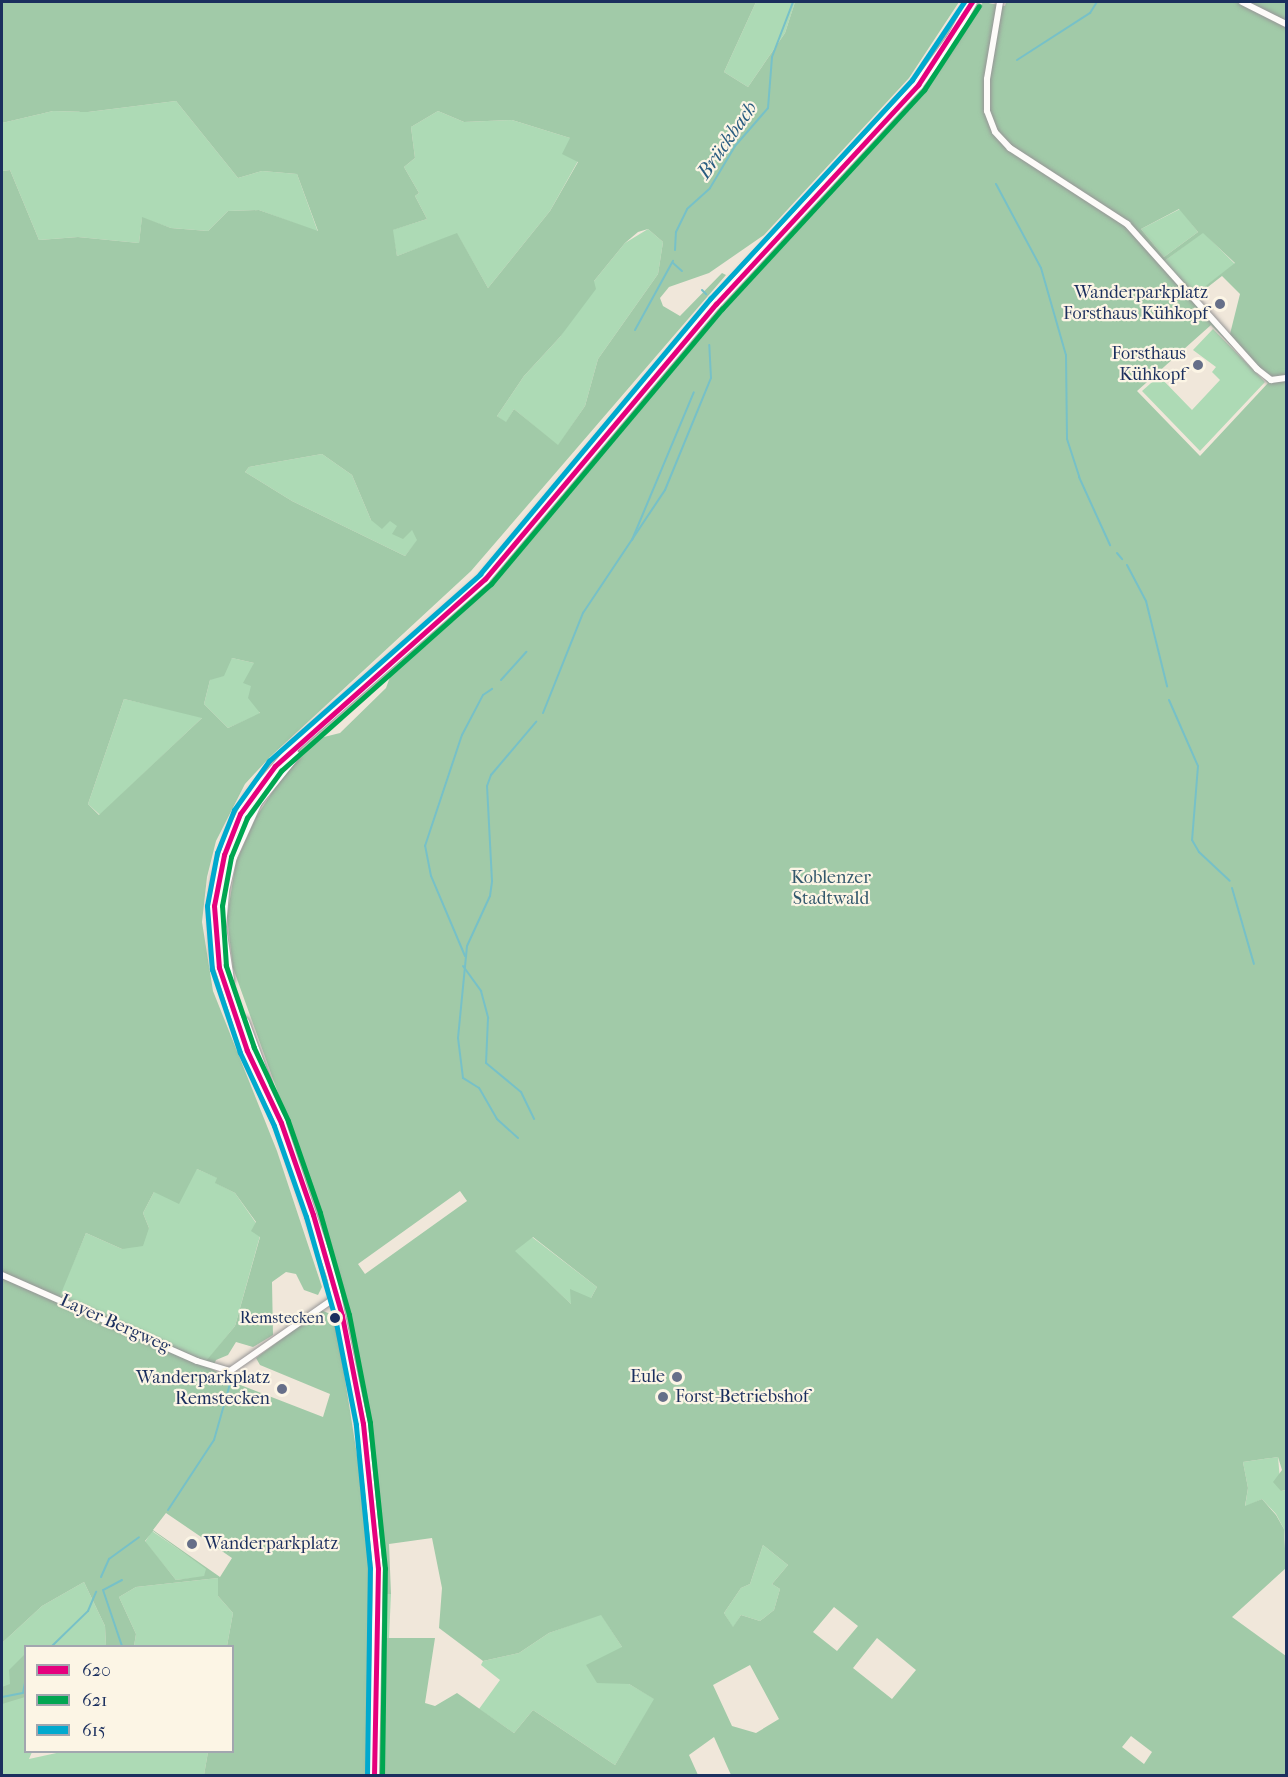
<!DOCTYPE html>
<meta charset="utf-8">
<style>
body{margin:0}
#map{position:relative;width:1288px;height:1777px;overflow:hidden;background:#f0e7da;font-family:"IM FELL French Canon",serif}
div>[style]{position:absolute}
.green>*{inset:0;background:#addab5}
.forest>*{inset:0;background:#a1caa8}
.stream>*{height:2px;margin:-1px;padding:0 1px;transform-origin:1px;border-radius:1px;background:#77c1c8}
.roads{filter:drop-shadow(0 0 2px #969596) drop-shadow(0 0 2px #969596)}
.minor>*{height:6px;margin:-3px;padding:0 3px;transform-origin:3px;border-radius:3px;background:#fdfbf9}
.primary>*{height:10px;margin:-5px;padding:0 5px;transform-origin:5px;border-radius:5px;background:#fdfbf9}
.bus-1>*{height:4.5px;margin:-2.25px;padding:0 2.25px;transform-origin:2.25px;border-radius:2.25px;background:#e5007d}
.bus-2>*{height:4.5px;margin:-2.25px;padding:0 2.25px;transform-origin:2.25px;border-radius:2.25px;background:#00a651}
.bus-3>*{height:4.5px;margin:-2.25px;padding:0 2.25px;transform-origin:2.25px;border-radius:2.25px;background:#00a9ce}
.dots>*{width:16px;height:16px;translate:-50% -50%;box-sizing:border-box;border:3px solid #fcf5e5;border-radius:50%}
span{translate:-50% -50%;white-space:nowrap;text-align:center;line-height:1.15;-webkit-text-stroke:4.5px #fcf5e5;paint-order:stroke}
.bus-label{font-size:16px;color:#1b2f5e}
.right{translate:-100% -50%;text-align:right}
.poi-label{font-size:18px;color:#1b2f5e}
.left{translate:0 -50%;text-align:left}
.park-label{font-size:18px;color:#32576c}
.street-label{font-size:18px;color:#1b2f5e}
.water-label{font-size:20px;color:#295c80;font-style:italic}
.frame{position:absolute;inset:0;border:3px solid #1b2f5e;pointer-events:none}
.legend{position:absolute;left:24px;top:1645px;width:210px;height:108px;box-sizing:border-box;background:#fcf5e5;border:2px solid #a2a6af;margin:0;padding:8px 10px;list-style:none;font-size:18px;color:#1b2f5e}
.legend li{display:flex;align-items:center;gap:12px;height:30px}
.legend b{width:30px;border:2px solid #a2a6af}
</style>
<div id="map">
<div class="green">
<i style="clip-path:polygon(756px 2px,795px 2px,785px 33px,748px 87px,724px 72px)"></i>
<i style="clip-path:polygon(176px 101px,238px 178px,262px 171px,297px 174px,318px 232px,259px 210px,228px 211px,208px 231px,171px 228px,142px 218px,139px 243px,78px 237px,39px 240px,10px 170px,2px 171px,2px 123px,53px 111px,88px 112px)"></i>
<i style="clip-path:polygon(438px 111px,464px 122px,512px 120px,570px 138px,578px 161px,550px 211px,488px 288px,457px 234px,397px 256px,392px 230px,427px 219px,415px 196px,419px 193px,404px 167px,415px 158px,411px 127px)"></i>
<i style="clip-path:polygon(1180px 209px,1198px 232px,1164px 257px,1141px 229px)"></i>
<i style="clip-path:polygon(648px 229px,663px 242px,658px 274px,598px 359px,585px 406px,558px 446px,514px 409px,506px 423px,497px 416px,524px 376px,560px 337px,594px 281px,625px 243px)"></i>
<i style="clip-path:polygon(1203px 232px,1235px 264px,1195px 294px,1163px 262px)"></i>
<i style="clip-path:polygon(1213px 329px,1265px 382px,1200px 451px,1142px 391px,1159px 376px,1192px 410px,1220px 380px,1212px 372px,1216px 367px,1193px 350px)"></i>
<i style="clip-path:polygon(322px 454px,352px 475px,371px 520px,390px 520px,412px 529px,418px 540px,405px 556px,292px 501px,245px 472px,249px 467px)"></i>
<i style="clip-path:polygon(232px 658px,254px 663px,251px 686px,260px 714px,228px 728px,204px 704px,210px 680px)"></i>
<i style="clip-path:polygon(124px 699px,203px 717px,100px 815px,88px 804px)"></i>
<i style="clip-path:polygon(197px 1169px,218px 1178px,216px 1183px,235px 1193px,256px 1223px,260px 1236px,235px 1326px,206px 1362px,59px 1296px,86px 1233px,122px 1249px,149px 1228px,143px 1213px,154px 1192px)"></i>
<i style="clip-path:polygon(532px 1237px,597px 1287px,591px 1298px,572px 1305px,514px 1251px)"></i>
<i style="clip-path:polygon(1278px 1457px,1281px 1491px,1286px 1490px,1286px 1551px,1284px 1529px,1276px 1514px,1262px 1499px,1245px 1507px,1248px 1488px,1243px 1462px)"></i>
<i style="clip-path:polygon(152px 1531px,207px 1569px,204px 1577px,176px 1580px,145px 1542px)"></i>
<i style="clip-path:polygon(763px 1545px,788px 1565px,772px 1584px,780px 1589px,774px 1610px,760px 1621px,741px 1615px,733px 1628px,724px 1613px,741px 1588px,750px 1584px)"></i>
<i style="clip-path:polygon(218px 1578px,218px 1596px,233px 1613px,227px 1646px,134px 1646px,136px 1634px,119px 1597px,136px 1587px)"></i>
<i style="clip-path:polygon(84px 1582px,105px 1626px,106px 1646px,26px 1646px,26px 1752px,32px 1752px,29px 1759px,61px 1752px,208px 1752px,204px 1775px,2px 1776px,2px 1643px,42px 1606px)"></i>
<i style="clip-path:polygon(383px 1594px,391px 1594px,389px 1638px,384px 1638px)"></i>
<i style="clip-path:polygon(601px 1614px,622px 1647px,629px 1684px,655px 1699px,615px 1765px,533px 1710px,514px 1733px,479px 1709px,500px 1680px,481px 1665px,483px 1661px,519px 1653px,549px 1633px)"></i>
</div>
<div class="forest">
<i style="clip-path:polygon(evenodd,2px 2px,756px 2px,724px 72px,748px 87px,785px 33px,795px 2px,959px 2px,909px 78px,764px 235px,709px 273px,669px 287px,660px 298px,663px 306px,680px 316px,722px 273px,726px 275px,471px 571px,270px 757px,245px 784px,216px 841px,207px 877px,202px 922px,213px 991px,277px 1151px,322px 1287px,318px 1295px,304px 1290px,296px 1274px,286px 1272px,272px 1282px,273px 1335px,253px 1347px,236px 1342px,228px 1355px,216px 1360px,212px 1369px,219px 1373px,220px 1382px,230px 1381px,323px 1417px,330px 1394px,260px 1365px,256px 1358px,321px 1310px,335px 1316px,357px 1455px,363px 1463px,370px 1524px,373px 1643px,367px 1775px,204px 1775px,208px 1752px,232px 1752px,232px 1646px,227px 1646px,233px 1613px,218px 1596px,218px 1578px,136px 1587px,119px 1597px,136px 1634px,134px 1646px,106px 1646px,105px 1626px,84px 1582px,42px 1606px,2px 1643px,2px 171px,10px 170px,39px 240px,78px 237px,139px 243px,142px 217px,171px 228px,208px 231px,228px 211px,259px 210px,318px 231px,297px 174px,262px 171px,238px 178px,176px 101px,88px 112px,53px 111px,2px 123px,2px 2px,438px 111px,464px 122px,512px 120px,570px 138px,562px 154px,578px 162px,550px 211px,488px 288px,457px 233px,397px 256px,393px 230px,427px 219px,415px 196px,419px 193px,404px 167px,415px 158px,411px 127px,438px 111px,2px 2px,648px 229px,663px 242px,658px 274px,598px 359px,585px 406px,558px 445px,514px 409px,506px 422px,497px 416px,524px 376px,560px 337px,596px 289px,594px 281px,625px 243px,638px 232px,648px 229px,2px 2px,322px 454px,352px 475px,371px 520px,382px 529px,390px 521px,397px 526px,392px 534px,403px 539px,412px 530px,417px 540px,405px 556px,292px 501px,245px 472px,249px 467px,322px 454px,2px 2px,232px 658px,254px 663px,243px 683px,251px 686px,248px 698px,260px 713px,228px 728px,204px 704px,210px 680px,224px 676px,232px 658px,2px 2px,124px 699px,202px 718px,99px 815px,88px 804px,124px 699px,2px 2px,197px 1169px,217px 1178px,215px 1183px,235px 1193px,256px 1222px,251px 1231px,260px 1237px,235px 1326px,206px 1361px,60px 1296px,86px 1233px,122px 1249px,143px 1246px,149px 1228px,143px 1213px,154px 1192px,179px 1204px,197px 1169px,2px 2px,166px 1513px,232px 1558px,220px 1577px,153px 1530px,166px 1513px,2px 2px,153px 1531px,206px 1569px,204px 1576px,176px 1580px,145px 1541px,153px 1531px)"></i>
<i style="clip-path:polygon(evenodd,983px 2px,1005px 6px,1006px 2px,1286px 2px,1286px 1490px,1281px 1491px,1273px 1482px,1282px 1470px,1278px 1457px,1243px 1462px,1248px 1488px,1245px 1506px,1262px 1499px,1276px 1515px,1284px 1529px,1286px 1568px,1232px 1617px,1286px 1656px,1286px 1775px,731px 1775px,714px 1737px,689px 1755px,698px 1775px,379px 1775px,384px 1638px,435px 1638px,425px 1703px,435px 1706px,457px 1693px,514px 1733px,533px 1710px,615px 1765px,654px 1699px,629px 1684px,597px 1683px,586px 1665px,622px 1647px,601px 1615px,549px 1633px,519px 1653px,483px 1661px,439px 1628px,442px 1588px,432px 1538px,389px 1544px,391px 1594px,383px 1594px,376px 1484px,345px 1295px,323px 1218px,233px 968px,227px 917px,236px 862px,256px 817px,283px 776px,320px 738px,340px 733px,386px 688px,391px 674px,498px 577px,737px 291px,932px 80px,983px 2px,1179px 209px,1198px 232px,1164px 257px,1141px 229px,1179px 209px,983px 2px,1203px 233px,1235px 263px,1195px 294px,1163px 262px,1203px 233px,983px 2px,1222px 276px,1240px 294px,1230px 334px,1195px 297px,1222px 276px,983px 2px,1211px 325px,1268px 383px,1200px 456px,1137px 391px,1211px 325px,983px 2px,460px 1191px,467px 1201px,365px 1274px,358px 1264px,460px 1191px,983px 2px,533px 1237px,597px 1287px,591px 1298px,570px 1289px,571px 1304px,515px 1251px,533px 1237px,983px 2px,763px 1545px,788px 1565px,772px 1584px,780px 1589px,774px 1610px,760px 1621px,741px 1615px,733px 1627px,724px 1613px,741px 1588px,750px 1584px,763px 1545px,983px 2px,834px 1607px,858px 1626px,837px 1651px,813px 1632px,834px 1607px,983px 2px,877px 1638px,916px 1670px,892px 1699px,853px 1668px,877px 1638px,983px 2px,750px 1665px,779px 1719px,756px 1733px,732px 1726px,713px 1685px,750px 1665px,983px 2px,1131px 1736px,1152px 1752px,1144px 1764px,1122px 1747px,1131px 1736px)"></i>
<i style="clip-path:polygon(25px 1654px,25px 1697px,2px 1704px,2px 1687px,10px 1684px,9px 1670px)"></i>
</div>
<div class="stream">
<i style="left:1017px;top:60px;width:87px;rotate:-32.8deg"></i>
<i style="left:1090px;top:13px;width:13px;rotate:-58deg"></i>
<i style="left:996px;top:184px;width:95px;rotate:61.8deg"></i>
<i style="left:1041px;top:268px;width:91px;rotate:74deg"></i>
<i style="left:1066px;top:355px;width:84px;rotate:89.3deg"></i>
<i style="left:1067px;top:439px;width:40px;rotate:72deg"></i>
<i style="left:1079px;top:477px;width:75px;rotate:65.5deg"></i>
<i style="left:675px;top:250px;width:18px;rotate:-87deg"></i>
<i style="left:676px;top:232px;width:25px;rotate:-64deg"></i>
<i style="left:687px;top:209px;width:31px;rotate:-42deg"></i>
<i style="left:710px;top:188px;width:49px;rotate:-59.2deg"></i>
<i style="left:735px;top:146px;width:50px;rotate:-49deg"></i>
<i style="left:768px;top:108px;width:51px;rotate:-85.5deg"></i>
<i style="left:772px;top:57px;width:59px;rotate:-69.1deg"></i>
<i style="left:673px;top:263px;width:12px;rotate:42deg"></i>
<i style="left:702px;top:290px;width:6px;rotate:45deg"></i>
<i style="left:635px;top:330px;width:79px;rotate:-61.2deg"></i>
<i style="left:632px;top:540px;width:160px;rotate:-67.3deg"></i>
<i style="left:1117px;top:553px;width:8px;rotate:50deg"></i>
<i style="left:1127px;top:565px;width:41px;rotate:62.2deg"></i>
<i style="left:1146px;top:601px;width:88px;rotate:76.1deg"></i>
<i style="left:501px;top:680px;width:38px;rotate:-48deg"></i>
<i style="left:1169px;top:700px;width:72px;rotate:66.3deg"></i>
<i style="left:1198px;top:766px;width:74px;rotate:94.6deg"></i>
<i style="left:1192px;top:840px;width:14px;rotate:60deg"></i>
<i style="left:1199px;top:852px;width:42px;rotate:43.1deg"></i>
<i style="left:543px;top:713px;width:108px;rotate:-68.2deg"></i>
<i style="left:583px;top:613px;width:148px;rotate:-56.3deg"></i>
<i style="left:665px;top:490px;width:121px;rotate:-67.7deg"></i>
<i style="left:711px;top:378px;width:33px;rotate:-93deg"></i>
<i style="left:1232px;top:888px;width:79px;rotate:73.9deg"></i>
<i style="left:465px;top:956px;width:87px;rotate:-113deg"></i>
<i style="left:431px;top:876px;width:31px;rotate:-101deg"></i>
<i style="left:425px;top:846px;width:117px;rotate:-71.6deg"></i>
<i style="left:462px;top:735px;width:45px;rotate:-62.3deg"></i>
<i style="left:483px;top:695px;width:11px;rotate:-34deg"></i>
<i style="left:463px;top:966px;width:31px;rotate:54deg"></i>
<i style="left:481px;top:991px;width:28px;rotate:75deg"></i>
<i style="left:488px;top:1018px;width:45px;rotate:92.5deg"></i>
<i style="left:486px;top:1063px;width:45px;rotate:39.6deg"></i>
<i style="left:521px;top:1092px;width:30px;rotate:64deg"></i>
<i style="left:518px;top:1138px;width:28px;rotate:-138deg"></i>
<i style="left:497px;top:1119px;width:36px;rotate:-120deg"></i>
<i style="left:479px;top:1088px;width:19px;rotate:-148deg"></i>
<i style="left:463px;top:1078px;width:40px;rotate:-97.1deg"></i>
<i style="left:458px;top:1038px;width:92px;rotate:-84.4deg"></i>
<i style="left:467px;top:946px;width:55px;rotate:-65.3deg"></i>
<i style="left:490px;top:896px;width:15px;rotate:-82deg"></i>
<i style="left:492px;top:881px;width:95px;rotate:-93deg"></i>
<i style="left:487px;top:786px;width:12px;rotate:-70deg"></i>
<i style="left:491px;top:775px;width:70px;rotate:-49.7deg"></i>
<i style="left:168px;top:1510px;width:84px;rotate:-56.7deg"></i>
<i style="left:214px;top:1440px;width:58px;rotate:-74.1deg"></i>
<i style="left:101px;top:1577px;width:20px;rotate:-66deg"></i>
<i style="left:109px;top:1559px;width:37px;rotate:-36deg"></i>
<i style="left:122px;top:1580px;width:21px;rotate:152deg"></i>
<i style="left:103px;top:1590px;width:59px;rotate:71.3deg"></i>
<i style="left:52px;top:1646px;width:50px;rotate:-44.2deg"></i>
<i style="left:88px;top:1611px;width:21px;rotate:-67deg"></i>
<i style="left:2px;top:1697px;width:21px;rotate:-11deg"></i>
<i style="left:23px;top:1693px;width:15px;rotate:-79deg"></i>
</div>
<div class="roads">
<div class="minor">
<i style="left:1000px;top:2px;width:78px;rotate:99.6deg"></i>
<i style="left:987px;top:79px;width:32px;rotate:90deg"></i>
<i style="left:987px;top:111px;width:22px;rotate:69deg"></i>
<i style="left:995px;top:132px;width:22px;rotate:47deg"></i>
<i style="left:1010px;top:148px;width:140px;rotate:33deg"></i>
<i style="left:1127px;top:224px;width:195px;rotate:48.1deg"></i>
<i style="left:1257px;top:369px;width:18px;rotate:38deg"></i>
<i style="left:1271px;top:380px;width:15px;rotate:-8deg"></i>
<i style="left:1242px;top:2px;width:49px;rotate:26.6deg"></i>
<i style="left:2px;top:1275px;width:213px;rotate:23.8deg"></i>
<i style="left:197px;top:1361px;width:34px;rotate:17deg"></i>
<i style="left:230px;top:1371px;width:129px;rotate:-34.9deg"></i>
</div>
<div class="primary">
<i style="left:229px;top:980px;width:54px;rotate:-98.6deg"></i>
<i style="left:221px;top:927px;width:36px;rotate:-85deg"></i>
<i style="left:224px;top:891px;width:35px;rotate:-77deg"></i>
<i style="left:232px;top:857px;width:60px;rotate:-65.6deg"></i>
<i style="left:257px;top:802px;width:60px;rotate:-51deg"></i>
<i style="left:244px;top:1022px;width:63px;rotate:69.6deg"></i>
<i style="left:279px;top:1118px;width:167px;rotate:71.5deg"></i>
<i style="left:332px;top:1276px;width:151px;rotate:78.2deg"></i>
<i style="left:363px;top:1424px;width:146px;rotate:84.1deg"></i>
<i style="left:378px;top:1569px;width:207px;rotate:91.1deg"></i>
<i style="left:281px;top:1123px;width:80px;rotate:-115.3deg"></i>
<i style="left:247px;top:1051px;width:101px;rotate:-107.9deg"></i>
<i style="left:216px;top:955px;width:49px;rotate:-92.3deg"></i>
<i style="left:214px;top:906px;width:28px;rotate:-82deg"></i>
<i style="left:218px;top:878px;width:47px;rotate:-72.7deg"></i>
<i style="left:232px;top:833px;width:39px;rotate:-63deg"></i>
<i style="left:250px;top:798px;width:67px;rotate:-49.2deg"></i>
<i style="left:294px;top:747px;width:254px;rotate:-41.3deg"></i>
<i style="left:485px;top:579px;width:359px;rotate:-50deg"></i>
<i style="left:716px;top:304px;width:298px;rotate:-47.3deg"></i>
<i style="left:918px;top:85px;width:58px;rotate:-54.1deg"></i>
<i style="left:952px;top:38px;width:41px;rotate:-60.9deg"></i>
</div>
</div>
<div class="bus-1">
<i style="left:374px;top:1776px;width:207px;rotate:-88.9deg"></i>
<i style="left:378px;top:1569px;width:146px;rotate:-95.9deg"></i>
<i style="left:363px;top:1424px;width:110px;rotate:-101deg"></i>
<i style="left:342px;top:1316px;width:105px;rotate:-106deg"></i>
<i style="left:313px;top:1215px;width:97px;rotate:-109.2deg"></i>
<i style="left:281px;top:1123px;width:80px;rotate:-115.3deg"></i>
<i style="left:247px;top:1051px;width:88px;rotate:-108.6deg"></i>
<i style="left:219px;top:968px;width:62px;rotate:-94.6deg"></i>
<i style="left:214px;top:906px;width:52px;rotate:-78.9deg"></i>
<i style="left:224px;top:855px;width:44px;rotate:-68.7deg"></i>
<i style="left:240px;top:814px;width:59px;rotate:-53.9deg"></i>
<i style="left:275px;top:766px;width:281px;rotate:-41.7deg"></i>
<i style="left:485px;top:579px;width:359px;rotate:-50deg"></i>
<i style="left:716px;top:304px;width:298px;rotate:-47.3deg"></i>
<i style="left:918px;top:85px;width:99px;rotate:-57deg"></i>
</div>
<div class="bus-2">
<i style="left:382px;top:1776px;width:207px;rotate:-89.2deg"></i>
<i style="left:385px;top:1569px;width:147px;rotate:-95.9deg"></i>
<i style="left:370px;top:1423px;width:110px;rotate:-101deg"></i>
<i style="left:349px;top:1315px;width:106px;rotate:-105.9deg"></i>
<i style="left:320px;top:1213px;width:97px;rotate:-109.2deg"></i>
<i style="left:288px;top:1121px;width:81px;rotate:-115deg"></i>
<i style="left:254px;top:1048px;width:87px;rotate:-108.9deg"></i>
<i style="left:226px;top:966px;width:60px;rotate:-93.8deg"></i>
<i style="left:222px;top:906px;width:50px;rotate:-79.6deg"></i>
<i style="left:231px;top:857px;width:42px;rotate:-67.7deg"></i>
<i style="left:247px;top:818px;width:58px;rotate:-54.1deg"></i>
<i style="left:281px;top:771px;width:281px;rotate:-41.7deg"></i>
<i style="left:491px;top:584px;width:359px;rotate:-50deg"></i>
<i style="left:722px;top:309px;width:298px;rotate:-47.3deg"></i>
<i style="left:924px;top:90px;width:100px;rotate:-56.8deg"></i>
</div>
<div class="bus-3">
<i style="left:367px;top:1776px;width:207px;rotate:-89.2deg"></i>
<i style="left:370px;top:1569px;width:145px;rotate:-95.6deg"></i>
<i style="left:356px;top:1425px;width:109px;rotate:-101.1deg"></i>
<i style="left:335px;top:1318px;width:105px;rotate:-106deg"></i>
<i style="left:306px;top:1217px;width:96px;rotate:-109.4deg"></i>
<i style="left:274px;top:1126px;width:81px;rotate:-115deg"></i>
<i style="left:240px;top:1053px;width:88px;rotate:-108.6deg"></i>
<i style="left:212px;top:970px;width:64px;rotate:-94.5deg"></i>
<i style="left:207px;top:906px;width:54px;rotate:-79.3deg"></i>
<i style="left:217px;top:853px;width:46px;rotate:-68.4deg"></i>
<i style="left:234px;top:810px;width:60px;rotate:-54.5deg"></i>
<i style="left:269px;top:761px;width:282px;rotate:-41.5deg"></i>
<i style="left:480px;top:574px;width:359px;rotate:-50.1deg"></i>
<i style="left:710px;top:299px;width:298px;rotate:-47.3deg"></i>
<i style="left:912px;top:80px;width:94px;rotate:-56.3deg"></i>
</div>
<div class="dots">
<i style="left:1220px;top:304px;background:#666f89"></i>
<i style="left:1198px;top:365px;background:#666f89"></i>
<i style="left:335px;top:1318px;background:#1b2f5e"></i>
<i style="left:677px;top:1377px;background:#666f89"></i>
<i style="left:282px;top:1389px;background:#666f89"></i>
<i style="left:663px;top:1397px;background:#666f89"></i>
<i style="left:192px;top:1544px;background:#666f89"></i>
</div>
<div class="bus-label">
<span class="right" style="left:324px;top:1318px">Remstecken</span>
</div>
<div class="poi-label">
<span class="right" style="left:1208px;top:304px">Wanderparkplatz<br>Forsthaus Kühkopf</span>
<span class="right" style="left:1186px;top:365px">Forsthaus<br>Kühkopf</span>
<span class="right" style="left:665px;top:1377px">Eule</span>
<span class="right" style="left:270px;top:1389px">Wanderparkplatz<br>Remstecken</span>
<span class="left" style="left:675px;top:1397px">Forst-Betriebshof</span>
<span class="left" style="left:204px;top:1544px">Wanderparkplatz</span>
</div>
<div class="park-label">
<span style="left:831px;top:889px">Koblenzer<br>Stadtwald</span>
</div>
<div class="street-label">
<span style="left:115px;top:1324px;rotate:24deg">Layer Bergweg</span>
</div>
<div class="water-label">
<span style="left:727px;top:140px;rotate:-55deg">Brückbach</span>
</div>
<div class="frame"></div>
<ul class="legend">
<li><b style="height:8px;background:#e5007d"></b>620</li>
<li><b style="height:8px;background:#00a651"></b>621</li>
<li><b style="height:8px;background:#00a9ce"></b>615</li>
</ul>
</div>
